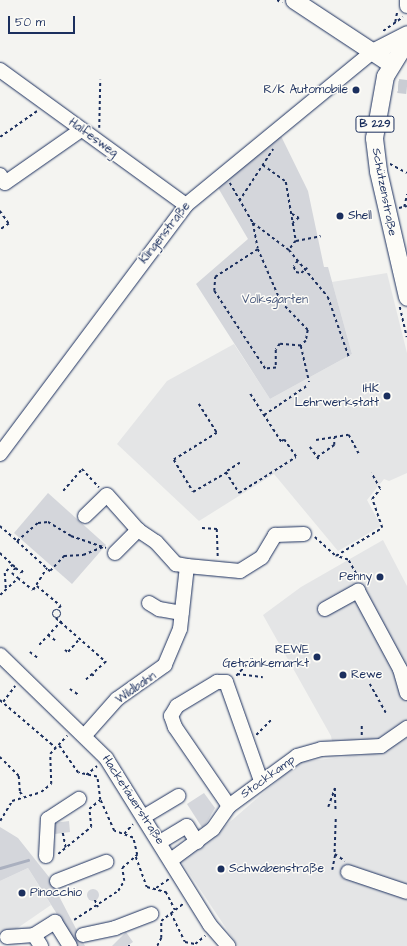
<!DOCTYPE html>
<meta charset="utf-8">
<style>
body{margin:0}
#map{position:relative;width:407px;height:946px;overflow:hidden;background:#f4f4f1;font-family:"Architects Daughter",sans-serif}
div>[style]{position:absolute}
.built>*{inset:0;background:#e4e5e6}
.green>*{inset:0;background:#d4d6db}
.round{border-radius:50%}
.stream>*{height:2.5px;margin:-1.25px;padding:0 1.25px;transform-origin:1.25px;border-radius:1.25px;background:#aab0bf}
.minor-tunnel>*{height:14px;margin-top:-7px;transform-origin:0;background:repeating-linear-gradient(90deg,#c9cdd4 0 14px,transparent 0 21px)}
.path>*{height:1.5px;margin-top:-0.75px;transform-origin:0;background:repeating-linear-gradient(90deg,#1b2f5e 0 3px,transparent 0 6px)}
.path>.ring{margin:-0.75px;padding:0;box-sizing:content-box;background:none;border:1.5px solid #1b2f5e;border-radius:50%}
.roads{filter:drop-shadow(0 0 1px #1b2f5e) drop-shadow(0 0 1px #1b2f5e)}
.minor>*{height:14px;margin:-7px;padding:0 7px;transform-origin:7px;border-radius:7px;background:#fdfcf7}
.major>*{height:17px;margin:-8.5px;padding:0 8.5px;transform-origin:8.5px;border-radius:8.5px;background:#fdfcf7}
.dots>*{width:11px;height:11px;translate:-50% -50%;box-sizing:border-box;border:2px solid #fdfcf7;border-radius:50%}
span{translate:-50% -50%;white-space:nowrap;text-align:center;line-height:1.15;-webkit-text-stroke:3px #fdfcf7;paint-order:stroke}
.shield-label span{padding:1px 3px;background:#fdfcf7;border:1px solid;border-radius:3px;-webkit-text-stroke-width:0}
.shield-label{font-size:11px;color:#1b2f5e;font-weight:700}
.poi-label{font-size:12px;color:#1b2f5e}
.right{translate:-100% -50%;text-align:right}
.left{translate:0 -50%;text-align:left}
.street-label{font-size:12px;color:#1b2f5e}
.park-label{font-size:12px;color:#49597d}
.scale{position:absolute;left:8px;top:16px;width:67px;height:18px;box-sizing:border-box;border:2px solid #1b2f5e;border-top:0;padding-left:5px;font-size:12px;line-height:14px;white-space:nowrap;color:#1b2f5e;-webkit-text-stroke:3px #fdfcf7;paint-order:stroke}
</style>
<div id="map">
<div class="built">
<i style="clip-path:polygon(387px 273px,407px 353px,407px 473px,389px 481px,384px 479px,367px 500px,381px 526px,338px 551px,274px 474px,199px 521px,117px 444px,167px 381px,234px 344px,270px 399px,352px 354px,332px 282px)"></i>
<i style="clip-path:polygon(383px 540px,407px 586px,407px 724px,385px 740px,333px 746px,331px 736px,263px 615px,301px 587px)"></i>
<i style="clip-path:polygon(407px 738px,407px 946px,238px 946px,179px 858px,216px 834px,299px 762px,381px 753px)"></i>
<i style="clip-path:polygon(28px 868px,51px 905px,0 940px,0 881px)"></i>
</div>
<div class="green">
<i style="clip-path:polygon(281px 136px,308px 191px,324px 267px,328px 267px,352px 354px,270px 399px,196px 284px,248px 239px,217px 186px)"></i>
<i style="clip-path:polygon(48px 493px,106px 545px,72px 584px,14px 533px)"></i>
<i style="clip-path:polygon(204px 793px,215px 808px,203px 829px,187px 804px)"></i>
<i style="clip-path:polygon(69px 821px,70px 832px,55px 834px,54px 823px)"></i>
<i style="clip-path:polygon(0 827px,18px 838px,49px 877px,85px 946px,77px 946px,28px 868px,0 881px)"></i>
<i class="round" style="left:87px;top:889px;width:12px;height:12px"></i>
<i style="clip-path:polygon(126px 932px,133px 942px,127px 946px,112px 946px)"></i>
</div>
<div class="stream">
<i style="left:0;top:868px;width:29px;rotate:-16deg"></i>
</div>
<div class="minor-tunnel">
<i style="left:398px;top:86px;width:9px;rotate:6deg"></i>
</div>
<div class="path">
<i style="left:277px;top:0;width:6px;rotate:31deg"></i>
<i style="left:395px;top:22px;width:10px;rotate:-79deg"></i>
<i style="left:383px;top:31px;width:24px;rotate:-35deg"></i>
<i style="left:99px;top:128px;width:48px;rotate:-88.8deg"></i>
<i style="left:0;top:137px;width:45px;rotate:-35.1deg"></i>
<i style="left:390px;top:164px;width:19px;rotate:28deg"></i>
<i style="left:263px;top:165px;width:29px;rotate:36deg"></i>
<i style="left:286px;top:182px;width:60px;rotate:80.4deg"></i>
<i style="left:296px;top:241px;width:11px;rotate:128deg"></i>
<i style="left:289px;top:250px;width:61px;rotate:50.3deg"></i>
<i style="left:328px;top:297px;width:64px;rotate:70.7deg"></i>
<i style="left:230px;top:183px;width:46px;rotate:60.1deg"></i>
<i style="left:253px;top:223px;width:45px;rotate:36.9deg"></i>
<i style="left:239px;top:201px;width:62px;rotate:-56.8deg"></i>
<i style="left:404px;top:207px;width:13px;rotate:-77deg"></i>
<i style="left:399px;top:208px;width:8px;rotate:-14deg"></i>
<i style="left:0;top:211px;width:16px;rotate:55deg"></i>
<i style="left:9px;top:224px;width:11px;rotate:146deg"></i>
<i style="left:292px;top:214px;width:8px;rotate:30deg"></i>
<i style="left:299px;top:218px;width:8px;rotate:140deg"></i>
<i style="left:253px;top:223px;width:26px;rotate:79deg"></i>
<i style="left:296px;top:241px;width:25px;rotate:-11deg"></i>
<i style="left:298px;top:261px;width:7px;rotate:124deg"></i>
<i style="left:294px;top:267px;width:5px;rotate:68deg"></i>
<i style="left:296px;top:272px;width:5px;rotate:11deg"></i>
<i style="left:301px;top:273px;width:8px;rotate:-40deg"></i>
<i style="left:400px;top:307px;width:31px;rotate:77deg"></i>
<i style="left:301px;top:346px;width:21px;rotate:-175deg"></i>
<i style="left:280px;top:344px;width:7px;rotate:124deg"></i>
<i style="left:276px;top:350px;width:18px;rotate:90deg"></i>
<i style="left:276px;top:368px;width:11px;rotate:175deg"></i>
<i style="left:265px;top:369px;width:93px;rotate:-123.2deg"></i>
<i style="left:214px;top:291px;width:14px;rotate:-86deg"></i>
<i style="left:215px;top:277px;width:51px;rotate:-33.1deg"></i>
<i style="left:258px;top:249px;width:58px;rotate:66.5deg"></i>
<i style="left:281px;top:302px;width:39px;rotate:46deg"></i>
<i style="left:308px;top:330px;width:11px;rotate:100deg"></i>
<i style="left:306px;top:341px;width:7px;rotate:135deg"></i>
<i style="left:301px;top:346px;width:37px;rotate:77deg"></i>
<i style="left:199px;top:404px;width:34px;rotate:58deg"></i>
<i style="left:217px;top:433px;width:51px;rotate:147.9deg"></i>
<i style="left:174px;top:460px;width:37px;rotate:59deg"></i>
<i style="left:193px;top:492px;width:39px;rotate:-30deg"></i>
<i style="left:264px;top:415px;width:53px;rotate:-34.3deg"></i>
<i style="left:316px;top:440px;width:33px;rotate:-9deg"></i>
<i style="left:349px;top:435px;width:21px;rotate:62deg"></i>
<i style="left:310px;top:447px;width:17px;rotate:54deg"></i>
<i style="left:317px;top:457px;width:21px;rotate:-35deg"></i>
<i style="left:334px;top:445px;width:7px;rotate:-90deg"></i>
<i style="left:240px;top:463px;width:17px;rotate:147deg"></i>
<i style="left:226px;top:472px;width:25px;rotate:58deg"></i>
<i style="left:239px;top:493px;width:67px;rotate:-32.3deg"></i>
<i style="left:296px;top:457px;width:21px;rotate:-125deg"></i>
<i style="left:284px;top:440px;width:4px;rotate:146deg"></i>
<i style="left:281px;top:442px;width:57px;rotate:-122.9deg"></i>
<i style="left:63px;top:491px;width:29px;rotate:-49deg"></i>
<i style="left:82px;top:469px;width:25px;rotate:47deg"></i>
<i style="left:0;top:526px;width:23px;rotate:41deg"></i>
<i style="left:17px;top:541px;width:28px;rotate:-41deg"></i>
<i style="left:38px;top:523px;width:10px;rotate:-6deg"></i>
<i style="left:48px;top:522px;width:27px;rotate:31deg"></i>
<i style="left:71px;top:536px;width:37px;rotate:19deg"></i>
<i style="left:202px;top:528px;width:15px;rotate:4deg"></i>
<i style="left:217px;top:529px;width:29px;rotate:88deg"></i>
<i style="left:315px;top:537px;width:28px;rotate:42deg"></i>
<i style="left:17px;top:541px;width:45px;rotate:42.3deg"></i>
<i style="left:50px;top:571px;width:21px;rotate:-47deg"></i>
<i style="left:64px;top:556px;width:19px;rotate:-3deg"></i>
<i style="left:83px;top:555px;width:22px;rotate:-22deg"></i>
<i style="left:0;top:553px;width:18px;rotate:43deg"></i>
<i style="left:13px;top:565px;width:11px;rotate:135deg"></i>
<i style="left:5px;top:573px;width:16px;rotate:86deg"></i>
<i style="left:13px;top:565px;width:4px;rotate:45deg"></i>
<i style="left:16px;top:568px;width:6px;rotate:129deg"></i>
<i style="left:12px;top:573px;width:8px;rotate:40deg"></i>
<i style="left:16px;top:568px;width:7px;rotate:45deg"></i>
<i style="left:21px;top:573px;width:4px;rotate:-56deg"></i>
<i style="left:359px;top:579px;width:22px;rotate:-120deg"></i>
<i style="left:348px;top:560px;width:13px;rotate:-162deg"></i>
<i style="left:336px;top:556px;width:54px;rotate:-31.3deg"></i>
<i style="left:382px;top:528px;width:31px;rotate:-109deg"></i>
<i style="left:372px;top:499px;width:13px;rotate:-51deg"></i>
<i style="left:380px;top:489px;width:18px;rotate:-119deg"></i>
<i style="left:37px;top:586px;width:31px;rotate:40deg"></i>
<i style="left:61px;top:606px;width:5px;rotate:127deg"></i>
<i style="left:0;top:595px;width:25px;rotate:-43deg"></i>
<i style="left:18px;top:578px;width:19px;rotate:39deg"></i>
<i style="left:33px;top:590px;width:26px;rotate:-58deg"></i>
<i class="ring" style="left:53px;top:610px;width:6.5px;height:6.5px"></i>
<i style="left:56px;top:618px;width:67px;rotate:41.3deg"></i>
<i style="left:106px;top:662px;width:27px;rotate:138deg"></i>
<i style="left:48px;top:635px;width:9px;rotate:36deg"></i>
<i style="left:39px;top:645px;width:33px;rotate:-47deg"></i>
<i style="left:65px;top:650px;width:4px;rotate:34deg"></i>
<i style="left:68px;top:652px;width:18px;rotate:-49deg"></i>
<i style="left:30px;top:652px;width:10px;rotate:37deg"></i>
<i style="left:92px;top:674px;width:4px;rotate:45deg"></i>
<i style="left:237px;top:674px;width:26px;rotate:7deg"></i>
<i style="left:236px;top:676px;width:15px;rotate:-48deg"></i>
<i style="left:370px;top:684px;width:33px;rotate:61deg"></i>
<i style="left:70px;top:689px;width:11px;rotate:34deg"></i>
<i style="left:0;top:700px;width:74px;rotate:40.6deg"></i>
<i style="left:3px;top:702px;width:20px;rotate:-53deg"></i>
<i style="left:362px;top:726px;width:10px;rotate:90deg"></i>
<i style="left:256px;top:735px;width:23px;rotate:-45deg"></i>
<i style="left:0;top:757px;width:27px;rotate:45deg"></i>
<i style="left:19px;top:776px;width:16px;rotate:86deg"></i>
<i style="left:20px;top:792px;width:6px;rotate:51deg"></i>
<i style="left:86px;top:775px;width:14px;rotate:-39deg"></i>
<i style="left:328px;top:807px;width:20px;rotate:-70deg"></i>
<i style="left:335px;top:788px;width:24px;rotate:88deg"></i>
<i style="left:336px;top:819px;width:35px;rotate:92deg"></i>
<i style="left:335px;top:854px;width:12px;rotate:35deg"></i>
<i style="left:0;top:821px;width:23px;rotate:-59deg"></i>
<i style="left:12px;top:801px;width:30px;rotate:-17deg"></i>
<i style="left:41px;top:792px;width:13px;rotate:-39deg"></i>
<i style="left:51px;top:784px;width:30px;rotate:-92deg"></i>
<i style="left:50px;top:754px;width:25px;rotate:-47deg"></i>
<i style="left:63px;top:833px;width:15px;rotate:79deg"></i>
<i style="left:124px;top:834px;width:13px;rotate:-48deg"></i>
<i style="left:58px;top:854px;width:43px;rotate:-39.3deg"></i>
<i style="left:91px;top:827px;width:18px;rotate:-96deg"></i>
<i style="left:89px;top:809px;width:14px;rotate:-39deg"></i>
<i style="left:100px;top:800px;width:23px;rotate:-97deg"></i>
<i style="left:97px;top:777px;width:19px;rotate:-168deg"></i>
<i style="left:78px;top:773px;width:33px;rotate:-125deg"></i>
<i style="left:136px;top:857px;width:32px;rotate:70deg"></i>
<i style="left:147px;top:887px;width:20px;rotate:15deg"></i>
<i style="left:166px;top:892px;width:20px;rotate:63deg"></i>
<i style="left:332px;top:870px;width:16px;rotate:-79deg"></i>
<i style="left:156px;top:888px;width:16px;rotate:-35deg"></i>
<i style="left:95px;top:900px;width:8px;rotate:67deg"></i>
<i style="left:171px;top:913px;width:32px;rotate:64deg"></i>
<i style="left:185px;top:942px;width:10px;rotate:11deg"></i>
<i style="left:195px;top:944px;width:13px;rotate:-39deg"></i>
<i style="left:74px;top:920px;width:53px;rotate:-33.4deg"></i>
<i style="left:118px;top:891px;width:12px;rotate:-59deg"></i>
<i style="left:124px;top:881px;width:13px;rotate:-99deg"></i>
<i style="left:122px;top:868px;width:20px;rotate:-41deg"></i>
<i style="left:137px;top:855px;width:17px;rotate:-103deg"></i>
<i style="left:133px;top:838px;width:20px;rotate:-160deg"></i>
<i style="left:114px;top:831px;width:34px;rotate:-114deg"></i>
<i style="left:128px;top:946px;width:2px"></i>
<i style="left:157px;top:946px;width:9px;rotate:-63deg"></i>
<i style="left:161px;top:938px;width:17px;rotate:-90deg"></i>
<i style="left:161px;top:921px;width:28px;rotate:-38deg"></i>
</div>
<div class="roads">
<div class="minor">
<i style="left:407px;top:0;width:6px;rotate:90deg"></i>
<i style="left:0;top:70px;width:230px;rotate:36deg"></i>
<i style="left:0;top:175px;width:9px;rotate:58deg"></i>
<i style="left:5px;top:183px;width:93px;rotate:-34.9deg"></i>
<i style="left:0;top:454px;width:311px;rotate:-53.2deg"></i>
<i style="left:186px;top:205px;width:241px;rotate:-39.4deg"></i>
<i style="left:85px;top:516px;width:30px;rotate:-44deg"></i>
<i style="left:107px;top:495px;width:47px;rotate:48.5deg"></i>
<i style="left:138px;top:530px;width:22px;rotate:34deg"></i>
<i style="left:156px;top:542px;width:30px;rotate:48deg"></i>
<i style="left:176px;top:564px;width:11px;rotate:10deg"></i>
<i style="left:187px;top:566px;width:63px;rotate:96.3deg"></i>
<i style="left:180px;top:629px;width:39px;rotate:113deg"></i>
<i style="left:165px;top:665px;width:59px;rotate:144.7deg"></i>
<i style="left:117px;top:699px;width:47px;rotate:131.5deg"></i>
<i style="left:115px;top:553px;width:33px;rotate:-45deg"></i>
<i style="left:187px;top:566px;width:53px;rotate:5.4deg"></i>
<i style="left:240px;top:571px;width:26px;rotate:-32deg"></i>
<i style="left:262px;top:557px;width:26px;rotate:-59deg"></i>
<i style="left:275px;top:535px;width:29px;rotate:-2deg"></i>
<i style="left:149px;top:603px;width:12px;rotate:31deg"></i>
<i style="left:159px;top:609px;width:23px;rotate:10deg"></i>
<i style="left:325px;top:609px;width:38px;rotate:-29deg"></i>
<i style="left:358px;top:591px;width:89px;rotate:61.7deg"></i>
<i style="left:400px;top:669px;width:25px;rotate:74deg"></i>
<i style="left:0;top:655px;width:148px;rotate:44.2deg"></i>
<i style="left:106px;top:758px;width:197px;rotate:58.1deg"></i>
<i style="left:210px;top:925px;width:28px;rotate:49deg"></i>
<i style="left:229px;top:806px;width:96px;rotate:-124.4deg"></i>
<i style="left:175px;top:727px;width:12px;rotate:-110deg"></i>
<i style="left:171px;top:716px;width:12px;rotate:-59deg"></i>
<i style="left:177px;top:706px;width:47px;rotate:-31deg"></i>
<i style="left:217px;top:682px;width:9px"></i>
<i style="left:226px;top:682px;width:105px;rotate:70.5deg"></i>
<i style="left:145px;top:816px;width:39px;rotate:-31deg"></i>
<i style="left:160px;top:842px;width:31px;rotate:-31deg"></i>
<i style="left:187px;top:826px;width:19px;rotate:58deg"></i>
<i style="left:46px;top:856px;width:37px;rotate:-87deg"></i>
<i style="left:48px;top:819px;width:37px;rotate:-33deg"></i>
<i style="left:171px;top:860px;width:52px;rotate:-36.4deg"></i>
<i style="left:213px;top:829px;width:28px;rotate:-55deg"></i>
<i style="left:229px;top:806px;width:84px;rotate:-36.3deg"></i>
<i style="left:297px;top:756px;width:25px;rotate:-16deg"></i>
<i style="left:321px;top:749px;width:60px;rotate:-2.9deg"></i>
<i style="left:381px;top:746px;width:32px;rotate:-35deg"></i>
<i style="left:348px;top:872px;width:62px;rotate:18.7deg"></i>
<i style="left:57px;top:881px;width:53px;rotate:-21.2deg"></i>
<i style="left:83px;top:935px;width:33px;rotate:-12deg"></i>
<i style="left:115px;top:928px;width:39px;rotate:-21deg"></i>
<i style="left:7px;top:937px;width:27px;rotate:-4deg"></i>
<i style="left:41px;top:946px;width:13px;rotate:-122deg"></i>
<i style="left:34px;top:935px;width:25px;rotate:-32deg"></i>
<i style="left:55px;top:922px;width:28px;rotate:58deg"></i>
</div>
<div class="major">
<i style="left:294px;top:0;width:116px;rotate:33.4deg"></i>
<i style="left:407px;top:40px;width:42px;rotate:121.4deg"></i>
<i style="left:385px;top:76px;width:63px;rotate:100.1deg"></i>
<i style="left:374px;top:138px;width:33px;rotate:83deg"></i>
<i style="left:378px;top:171px;width:129px;rotate:77deg"></i>
<i style="left:372px;top:52px;width:39px;rotate:-27deg"></i>
</div>
</div>
<div class="dots">
<i style="left:356px;top:90px;background:#1b2f5e"></i>
<i style="left:340px;top:216px;background:#1b2f5e"></i>
<i style="left:387px;top:396px;background:#1b2f5e"></i>
<i style="left:380px;top:577px;background:#1b2f5e"></i>
<i style="left:317px;top:657px;background:#1b2f5e"></i>
<i style="left:343px;top:675px;background:#1b2f5e"></i>
<i style="left:221px;top:869px;background:#1b2f5e"></i>
<i style="left:22px;top:893px;background:#1b2f5e"></i>
</div>
<div class="shield-label">
<span style="left:375px;top:124px">B 229</span>
</div>
<div class="poi-label">
<span class="right" style="left:348px;top:90px">R/K Automobile</span>
<span class="left" style="left:348px;top:216px">Shell</span>
<span class="right" style="left:379px;top:396px">IHK<br>Lehrwerkstatt</span>
<span class="right" style="left:372px;top:577px">Penny</span>
<span class="right" style="left:309px;top:657px">REWE<br>Getränkemarkt</span>
<span class="left" style="left:351px;top:675px">Rewe</span>
<span class="left" style="left:229px;top:869px">Schwabenstraße</span>
<span class="left" style="left:30px;top:893px">Pinocchio</span>
</div>
<div class="street-label">
<span style="left:93px;top:138px;rotate:36deg">Halfesweg</span>
<span style="left:384px;top:192px;rotate:79deg">Schützenstraße</span>
<span style="left:165px;top:233px;rotate:-52deg">Klingenstraße</span>
<span style="left:136px;top:688px;rotate:-35deg">Wildbahn</span>
<span style="left:268px;top:777px;rotate:-36deg">Stockkamp</span>
<span style="left:133px;top:800px;rotate:57deg">Hacketäuerstraße</span>
</div>
<div class="park-label">
<span style="left:275px;top:300px">Volksgarten</span>
</div>
<div class="scale">50 m</div>
</div>
